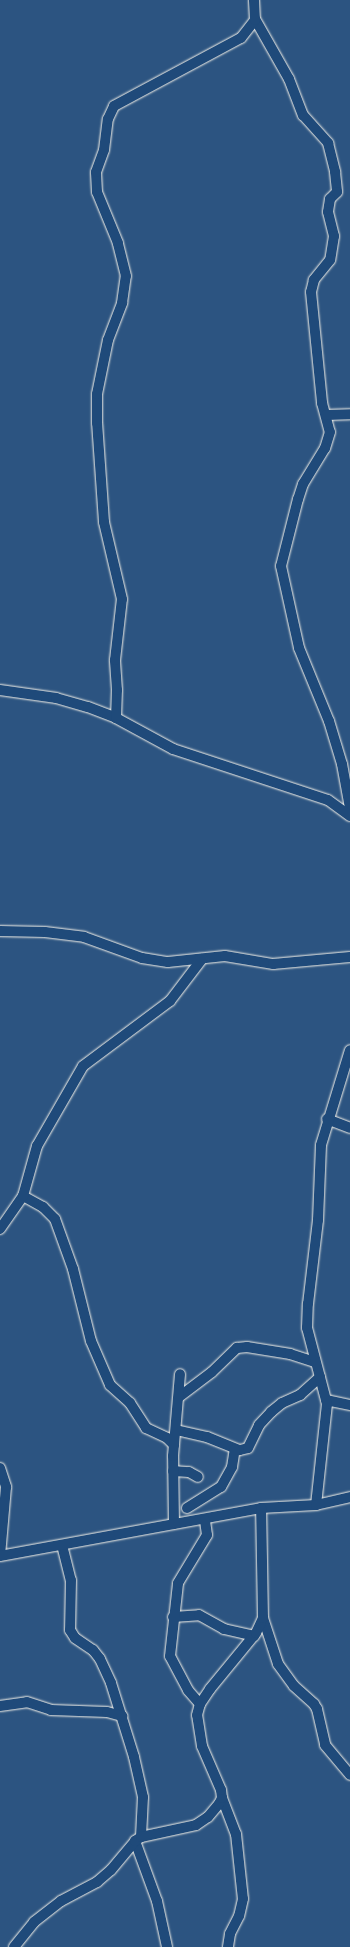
<!DOCTYPE html>
<style>
body{margin:0}
#map{position:relative;width:350px;height:1947px;overflow:hidden;background:#2c5481;font-family:"Architects Daughter",sans-serif}
div>[style]{position:absolute}
.roads{filter:drop-shadow(0 0 1px #f4f1e8) drop-shadow(0 0 1px #f4f1e8)}
.minor>*{height:10px;margin:-5px;padding:0 5px;transform-origin:5px;border-radius:5px;background:#1f4a7a}
span{translate:-50% -50%;white-space:nowrap;text-align:center;line-height:1.15;-webkit-text-stroke:4px #1f4a7a;paint-order:stroke}
</style>
<div id="map">
<div class="roads">
<div class="minor">
<i style="left:255px;top:19px;width:69px;rotate:60.5deg"></i>
<i style="left:289px;top:79px;width:39px;rotate:69deg"></i>
<i style="left:303px;top:115px;width:38px;rotate:48deg"></i>
<i style="left:328px;top:143px;width:30px;rotate:76deg"></i>
<i style="left:335px;top:172px;width:20px;rotate:84deg"></i>
<i style="left:337px;top:192px;width:10px;rotate:135deg"></i>
<i style="left:330px;top:199px;width:13px;rotate:99deg"></i>
<i style="left:328px;top:212px;width:25px;rotate:76deg"></i>
<i style="left:334px;top:236px;width:24px;rotate:99deg"></i>
<i style="left:330px;top:260px;width:26px;rotate:129deg"></i>
<i style="left:314px;top:280px;width:12px;rotate:104deg"></i>
<i style="left:311px;top:292px;width:112px;rotate:84.3deg"></i>
<i style="left:322px;top:403px;width:30px;rotate:75deg"></i>
<i style="left:330px;top:432px;width:17px;rotate:107deg"></i>
<i style="left:325px;top:448px;width:42px;rotate:121.4deg"></i>
<i style="left:303px;top:484px;width:16px;rotate:108deg"></i>
<i style="left:298px;top:499px;width:69px;rotate:104.2deg"></i>
<i style="left:281px;top:566px;width:84px;rotate:77.6deg"></i>
<i style="left:299px;top:648px;width:79px;rotate:67.7deg"></i>
<i style="left:329px;top:721px;width:45px;rotate:73.2deg"></i>
<i style="left:342px;top:764px;width:45px;rotate:79.7deg"></i>
<i style="left:326px;top:415px;width:24px;rotate:-2deg"></i>
<i style="left:0;top:690px;width:57px;rotate:8.1deg"></i>
<i style="left:56px;top:698px;width:33px;rotate:16deg"></i>
<i style="left:88px;top:707px;width:30px;rotate:21deg"></i>
<i style="left:116px;top:718px;width:65px;rotate:28.5deg"></i>
<i style="left:173px;top:749px;width:163px;rotate:18.2deg"></i>
<i style="left:328px;top:800px;width:27px;rotate:36deg"></i>
<i style="left:116px;top:718px;width:28px;rotate:-88deg"></i>
<i style="left:117px;top:690px;width:30px;rotate:-94deg"></i>
<i style="left:115px;top:660px;width:61px;rotate:-83.5deg"></i>
<i style="left:122px;top:599px;width:79px;rotate:-103.2deg"></i>
<i style="left:104px;top:522px;width:99px;rotate:-94deg"></i>
<i style="left:97px;top:423px;width:29px;rotate:-90deg"></i>
<i style="left:97px;top:394px;width:55px;rotate:-78.5deg"></i>
<i style="left:108px;top:340px;width:40px;rotate:-69deg"></i>
<i style="left:122px;top:303px;width:27px;rotate:-82deg"></i>
<i style="left:126px;top:276px;width:34px;rotate:-104deg"></i>
<i style="left:118px;top:243px;width:55px;rotate:-112.4deg"></i>
<i style="left:97px;top:192px;width:20px;rotate:-93deg"></i>
<i style="left:96px;top:172px;width:23px;rotate:-70deg"></i>
<i style="left:104px;top:150px;width:31px;rotate:-83deg"></i>
<i style="left:108px;top:119px;width:14px;rotate:-65deg"></i>
<i style="left:114px;top:106px;width:144px;rotate:-28.2deg"></i>
<i style="left:241px;top:38px;width:23px;rotate:-52deg"></i>
<i style="left:255px;top:20px;width:20px;rotate:-93deg"></i>
<i style="left:0;top:931px;width:45px;rotate:1.3deg"></i>
<i style="left:45px;top:932px;width:39px;rotate:7deg"></i>
<i style="left:84px;top:937px;width:62px;rotate:19.9deg"></i>
<i style="left:142px;top:958px;width:26px;rotate:9deg"></i>
<i style="left:168px;top:962px;width:57px;rotate:-6deg"></i>
<i style="left:225px;top:956px;width:49px;rotate:9.5deg"></i>
<i style="left:273px;top:964px;width:77px;rotate:-5.2deg"></i>
<i style="left:327px;top:1119px;width:25px;rotate:21deg"></i>
<i style="left:23px;top:1196px;width:23px;rotate:29deg"></i>
<i style="left:43px;top:1207px;width:17px;rotate:45deg"></i>
<i style="left:55px;top:1219px;width:53px;rotate:70.2deg"></i>
<i style="left:73px;top:1269px;width:74px;rotate:76deg"></i>
<i style="left:91px;top:1341px;width:48px;rotate:66.6deg"></i>
<i style="left:110px;top:1385px;width:27px;rotate:42deg"></i>
<i style="left:130px;top:1403px;width:30px;rotate:57deg"></i>
<i style="left:146px;top:1428px;width:23px;rotate:25deg"></i>
<i style="left:167px;top:1438px;width:10px;rotate:45deg"></i>
<i style="left:0;top:1229px;width:40px;rotate:-55.1deg"></i>
<i style="left:23px;top:1196px;width:52px;rotate:-74.4deg"></i>
<i style="left:37px;top:1146px;width:92px;rotate:-60.1deg"></i>
<i style="left:83px;top:1066px;width:109px;rotate:-36.8deg"></i>
<i style="left:170px;top:1001px;width:53px;rotate:-52.7deg"></i>
<i style="left:179px;top:1397px;width:41px;rotate:-37.1deg"></i>
<i style="left:212px;top:1372px;width:35px;rotate:-44deg"></i>
<i style="left:237px;top:1348px;width:10px;rotate:-6deg"></i>
<i style="left:247px;top:1347px;width:44px;rotate:9.2deg"></i>
<i style="left:290px;top:1354px;width:26px;rotate:18deg"></i>
<i style="left:326px;top:1400px;width:25px;rotate:12deg"></i>
<i style="left:176px;top:1430px;width:32px;rotate:13deg"></i>
<i style="left:207px;top:1437px;width:35px;rotate:22deg"></i>
<i style="left:240px;top:1450px;width:8px;rotate:-14deg"></i>
<i style="left:248px;top:1448px;width:25px;rotate:-64deg"></i>
<i style="left:259px;top:1425px;width:18px;rotate:-47deg"></i>
<i style="left:271px;top:1412px;width:14px;rotate:-39deg"></i>
<i style="left:282px;top:1403px;width:20px;rotate:-24deg"></i>
<i style="left:300px;top:1395px;width:27px;rotate:-42deg"></i>
<i style="left:0;top:1468px;width:20px;rotate:72deg"></i>
<i style="left:6px;top:1487px;width:69px;rotate:95deg"></i>
<i style="left:173px;top:1471px;width:16px;rotate:4deg"></i>
<i style="left:189px;top:1472px;width:10px;rotate:29deg"></i>
<i style="left:316px;top:1505px;width:102px;rotate:-83.8deg"></i>
<i style="left:327px;top:1404px;width:79px;rotate:-104.7deg"></i>
<i style="left:307px;top:1328px;width:24px;rotate:-88deg"></i>
<i style="left:308px;top:1304px;width:85px;rotate:-83.2deg"></i>
<i style="left:318px;top:1220px;width:75px;rotate:-87.7deg"></i>
<i style="left:321px;top:1145px;width:99px;rotate:-73deg"></i>
<i style="left:187px;top:1508px;width:40px;rotate:-32deg"></i>
<i style="left:221px;top:1487px;width:23px;rotate:-61deg"></i>
<i style="left:232px;top:1467px;width:18px;rotate:-81deg"></i>
<i style="left:174px;top:1524px;width:68px;rotate:-90.8deg"></i>
<i style="left:173px;top:1456px;width:82px;rotate:-85.1deg"></i>
<i style="left:62px;top:1545px;width:36px;rotate:76deg"></i>
<i style="left:71px;top:1580px;width:50px;rotate:91.1deg"></i>
<i style="left:70px;top:1630px;width:9px;rotate:58deg"></i>
<i style="left:75px;top:1638px;width:22px;rotate:34deg"></i>
<i style="left:93px;top:1650px;width:11px;rotate:52deg"></i>
<i style="left:100px;top:1659px;width:26px;rotate:65deg"></i>
<i style="left:111px;top:1683px;width:77px;rotate:72.7deg"></i>
<i style="left:134px;top:1757px;width:41px;rotate:77.3deg"></i>
<i style="left:143px;top:1797px;width:40px;rotate:92.9deg"></i>
<i style="left:0;top:1556px;width:265px;rotate:-10.4deg"></i>
<i style="left:261px;top:1508px;width:55px;rotate:-3.1deg"></i>
<i style="left:316px;top:1505px;width:35px;rotate:-13deg"></i>
<i style="left:173px;top:1617px;width:26px;rotate:-4deg"></i>
<i style="left:199px;top:1615px;width:29px;rotate:29deg"></i>
<i style="left:224px;top:1629px;width:31px;rotate:13deg"></i>
<i style="left:263px;top:1618px;width:48px;rotate:71.9deg"></i>
<i style="left:278px;top:1664px;width:27px;rotate:54deg"></i>
<i style="left:294px;top:1686px;width:27px;rotate:42deg"></i>
<i style="left:314px;top:1704px;width:6px;rotate:59deg"></i>
<i style="left:317px;top:1709px;width:37px;rotate:77deg"></i>
<i style="left:325px;top:1745px;width:39px;rotate:50deg"></i>
<i style="left:200px;top:1704px;width:18px;rotate:-131deg"></i>
<i style="left:188px;top:1690px;width:38px;rotate:-118deg"></i>
<i style="left:170px;top:1656px;width:73px;rotate:-83.7deg"></i>
<i style="left:178px;top:1583px;width:56px;rotate:-58.9deg"></i>
<i style="left:207px;top:1535px;width:15px;rotate:-98deg"></i>
<i style="left:0;top:1706px;width:27px;rotate:-8deg"></i>
<i style="left:27px;top:1702px;width:25px;rotate:18deg"></i>
<i style="left:51px;top:1710px;width:56px;rotate:2deg"></i>
<i style="left:107px;top:1712px;width:16px;rotate:15deg"></i>
<i style="left:222px;top:1798px;width:39px;rotate:69deg"></i>
<i style="left:236px;top:1834px;width:65px;rotate:83.9deg"></i>
<i style="left:243px;top:1899px;width:17px;rotate:103deg"></i>
<i style="left:239px;top:1916px;width:20px;rotate:117deg"></i>
<i style="left:230px;top:1934px;width:13px;rotate:99deg"></i>
<i style="left:135px;top:1841px;width:64px;rotate:69.9deg"></i>
<i style="left:157px;top:1901px;width:47px;rotate:77.7deg"></i>
<i style="left:14px;top:1947px;width:32px;rotate:-51deg"></i>
<i style="left:34px;top:1922px;width:34px;rotate:-38deg"></i>
<i style="left:61px;top:1901px;width:41px;rotate:-27.8deg"></i>
<i style="left:97px;top:1882px;width:18px;rotate:-41deg"></i>
<i style="left:111px;top:1870px;width:38px;rotate:-50deg"></i>
<i style="left:135px;top:1841px;width:7px;rotate:-34deg"></i>
<i style="left:141px;top:1837px;width:56px;rotate:-12.3deg"></i>
<i style="left:196px;top:1825px;width:14px;rotate:-34deg"></i>
<i style="left:208px;top:1817px;width:17px;rotate:-50deg"></i>
<i style="left:219px;top:1804px;width:7px;rotate:-63deg"></i>
<i style="left:222px;top:1798px;width:8px;rotate:-97deg"></i>
<i style="left:221px;top:1790px;width:48px;rotate:-113.4deg"></i>
<i style="left:202px;top:1746px;width:31px;rotate:-99deg"></i>
<i style="left:197px;top:1715px;width:11px;rotate:-75deg"></i>
<i style="left:200px;top:1704px;width:18px;rotate:-56deg"></i>
<i style="left:210px;top:1689px;width:72px;rotate:-50.6deg"></i>
<i style="left:256px;top:1633px;width:17px;rotate:-65deg"></i>
<i style="left:263px;top:1618px;width:110px;rotate:-91deg"></i>
</div>
</div>
</div>
